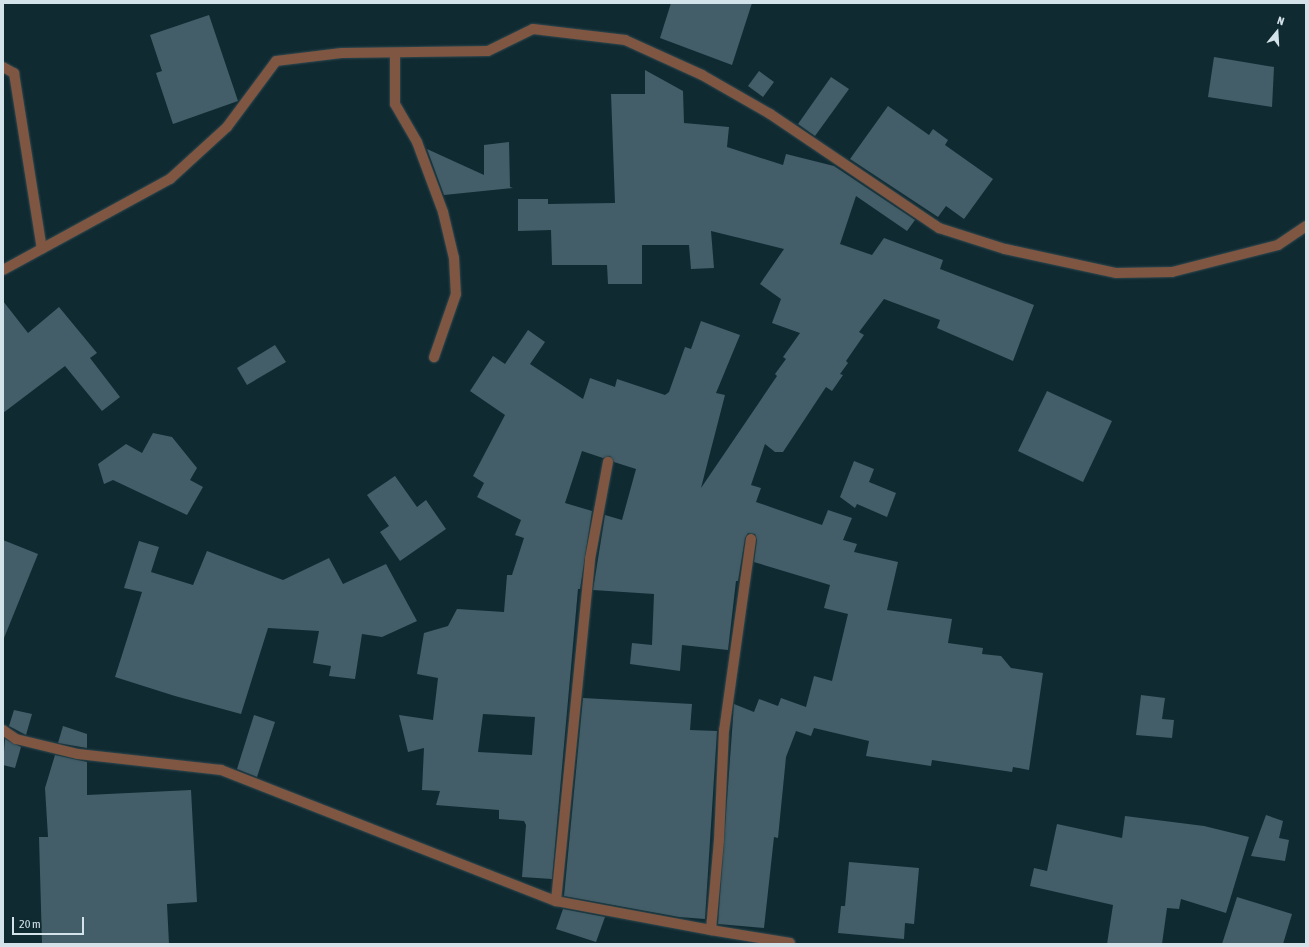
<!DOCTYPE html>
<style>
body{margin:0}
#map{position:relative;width:1309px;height:947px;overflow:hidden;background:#102a32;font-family:"Asap Condensed",sans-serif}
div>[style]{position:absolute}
.building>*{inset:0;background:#435e68}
.roads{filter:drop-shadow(0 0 1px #2f484f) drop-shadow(0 0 1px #2f484f)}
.minor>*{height:10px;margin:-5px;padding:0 5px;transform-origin:5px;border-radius:5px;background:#7e5642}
span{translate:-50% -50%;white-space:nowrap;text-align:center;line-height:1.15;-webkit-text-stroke:3px #102a32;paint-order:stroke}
.frame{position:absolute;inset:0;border:4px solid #d4e3e9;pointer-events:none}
.north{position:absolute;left:1257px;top:12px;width:40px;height:40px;-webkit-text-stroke:3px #102a32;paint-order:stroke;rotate:18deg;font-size:11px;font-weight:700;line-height:16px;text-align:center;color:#d4e3e9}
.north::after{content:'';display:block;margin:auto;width:14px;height:18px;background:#d4e3e9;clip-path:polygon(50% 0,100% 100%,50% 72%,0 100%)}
.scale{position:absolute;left:12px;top:917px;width:72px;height:18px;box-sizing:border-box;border:2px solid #d4e3e9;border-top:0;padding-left:5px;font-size:12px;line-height:14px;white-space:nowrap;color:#d4e3e9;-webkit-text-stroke:3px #102a32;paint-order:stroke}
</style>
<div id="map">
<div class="building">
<i style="clip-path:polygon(671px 3px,752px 3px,732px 65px,660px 38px)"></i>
<i style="clip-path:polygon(209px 15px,238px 101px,173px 124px,156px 73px,162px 71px,150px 35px)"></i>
<i style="clip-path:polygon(1214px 57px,1274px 67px,1272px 107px,1208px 97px)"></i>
<i style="clip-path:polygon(evenodd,645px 70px,683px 91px,684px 123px,729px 127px,727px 147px,783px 165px,786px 154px,834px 166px,915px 220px,907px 231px,856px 196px,840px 244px,872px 255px,884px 238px,943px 260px,940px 269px,1034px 305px,1013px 361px,937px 328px,940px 320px,884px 299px,859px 332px,864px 335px,846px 361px,848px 363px,840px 374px,843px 375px,832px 391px,826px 387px,783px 452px,775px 452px,765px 444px,751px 485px,761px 488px,756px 502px,822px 525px,828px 510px,852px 518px,843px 540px,857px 544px,854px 552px,898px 562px,887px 610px,952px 619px,948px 643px,983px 648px,982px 654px,1001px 656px,1011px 668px,1043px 673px,1029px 770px,1013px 767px,1012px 772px,932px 760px,931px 766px,866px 756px,869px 741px,814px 728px,811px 736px,796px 731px,786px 757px,778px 838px,774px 837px,764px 928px,718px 924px,734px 704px,754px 712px,759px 699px,778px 706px,781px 698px,806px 707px,814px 676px,832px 681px,848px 614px,824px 608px,830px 585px,754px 562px,757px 540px,755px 534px,748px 533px,745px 538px,738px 581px,736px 581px,728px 650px,682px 645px,680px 671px,630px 664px,632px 643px,652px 645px,654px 594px,593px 590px,605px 515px,622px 520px,636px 469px,614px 462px,610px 456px,603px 458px,582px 451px,565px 503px,592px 511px,580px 589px,578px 589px,552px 879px,522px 877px,526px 825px,524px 821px,499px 819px,499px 810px,436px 805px,440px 791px,422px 790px,424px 748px,408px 752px,399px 715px,433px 720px,438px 678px,417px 674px,424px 633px,448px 626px,457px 609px,504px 612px,507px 575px,512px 575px,524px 538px,515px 535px,521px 520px,477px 497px,484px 483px,473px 476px,505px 415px,470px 391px,493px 356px,505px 364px,528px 330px,545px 342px,530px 364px,583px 399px,590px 378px,615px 387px,617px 379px,665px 395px,669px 392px,685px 347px,691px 349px,701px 321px,740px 335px,716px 393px,725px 395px,701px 488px,777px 376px,775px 374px,786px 359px,783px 357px,800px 333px,772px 323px,781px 299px,760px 284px,784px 249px,711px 231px,714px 268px,691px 269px,689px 245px,642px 245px,642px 284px,608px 284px,607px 265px,552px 265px,551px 230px,518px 231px,518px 199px,548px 199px,548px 204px,615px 203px,611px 94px,645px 94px,645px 70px,483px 714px,535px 717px,532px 755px,478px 752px,483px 714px)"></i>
<i style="clip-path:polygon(759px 71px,774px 82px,763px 97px,748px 86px)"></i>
<i style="clip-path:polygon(831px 77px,849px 89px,815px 136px,798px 124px)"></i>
<i style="clip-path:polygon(888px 106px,929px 135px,933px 129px,948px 140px,945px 145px,993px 179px,964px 219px,946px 206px,938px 217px,850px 159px)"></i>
<i style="clip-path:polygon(509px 142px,510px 187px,513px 188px,444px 195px,427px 149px,484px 175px,484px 145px)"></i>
<i style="clip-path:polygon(3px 301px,28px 333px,59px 307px,97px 353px,90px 358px,120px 397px,102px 411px,65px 366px,3px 413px)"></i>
<i style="clip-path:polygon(275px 345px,286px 362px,247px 385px,237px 368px)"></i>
<i style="clip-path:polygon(1047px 391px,1112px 421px,1083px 482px,1018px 451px)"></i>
<i style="clip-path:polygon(153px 433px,172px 437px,197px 468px,190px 480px,203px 487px,187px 515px,113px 480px,104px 484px,98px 464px,126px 444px,142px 453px)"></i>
<i style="clip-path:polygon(854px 461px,874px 469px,869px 482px,896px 493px,887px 517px,857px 504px,855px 508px,840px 497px)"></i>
<i style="clip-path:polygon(395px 476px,417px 507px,426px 500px,446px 529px,400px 561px,380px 532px,389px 526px,367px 495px)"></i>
<i style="clip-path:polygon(3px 540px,38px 554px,4px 638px,3px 637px)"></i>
<i style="clip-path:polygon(139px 541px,159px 547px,151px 572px,193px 585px,207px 551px,283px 580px,329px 558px,343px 584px,386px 564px,417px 621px,382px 637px,362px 634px,355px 679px,329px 676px,331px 666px,313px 663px,319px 631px,268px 628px,241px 714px,175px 696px,115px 677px,142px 592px,124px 588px)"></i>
<i style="clip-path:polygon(1141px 695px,1165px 698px,1162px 719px,1174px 720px,1172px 738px,1136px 735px)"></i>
<i style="clip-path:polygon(583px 698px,692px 704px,690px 730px,717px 731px,705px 919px,679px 917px,564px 896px)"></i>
<i style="clip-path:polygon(14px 710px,32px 714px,26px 735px,9px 726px)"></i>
<i style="clip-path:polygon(254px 715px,275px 722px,257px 777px,237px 769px)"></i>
<i style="clip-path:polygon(63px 726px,87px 734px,87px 748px,58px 743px)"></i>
<i style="clip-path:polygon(5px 739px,21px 747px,15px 768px,3px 765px)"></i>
<i style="clip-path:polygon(55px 755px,87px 762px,87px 795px,191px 790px,197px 902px,167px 904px,169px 944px,42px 944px,39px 837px,48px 837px,45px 788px)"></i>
<i style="clip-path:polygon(1266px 815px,1283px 821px,1279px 838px,1289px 840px,1285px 861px,1251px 856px)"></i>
<i style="clip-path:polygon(1125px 816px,1204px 826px,1249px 837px,1226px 913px,1181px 899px,1179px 909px,1167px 908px,1162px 944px,1107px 944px,1113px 905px,1030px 886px,1034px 868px,1047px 871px,1057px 824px,1122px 838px)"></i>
<i style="clip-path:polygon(849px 862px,919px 868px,914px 924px,905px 923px,904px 939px,838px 933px,841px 906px,845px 906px)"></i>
<i style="clip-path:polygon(1237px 897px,1292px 914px,1283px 944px,1222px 944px)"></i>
<i style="clip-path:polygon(563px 909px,605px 917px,596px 942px,556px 929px)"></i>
</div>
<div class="roads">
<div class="minor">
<i style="left:395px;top:53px;width:51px;rotate:90deg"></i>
<i style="left:395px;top:104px;width:44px;rotate:59.9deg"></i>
<i style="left:417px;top:142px;width:75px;rotate:69.6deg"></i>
<i style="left:443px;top:212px;width:47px;rotate:76.6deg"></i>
<i style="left:454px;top:258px;width:36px;rotate:87deg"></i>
<i style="left:456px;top:294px;width:67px;rotate:109.2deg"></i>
<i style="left:3px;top:67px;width:13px;rotate:29deg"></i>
<i style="left:14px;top:73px;width:178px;rotate:81deg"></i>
<i style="left:3px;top:270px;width:190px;rotate:-28.6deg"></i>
<i style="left:170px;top:179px;width:77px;rotate:-42.4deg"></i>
<i style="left:227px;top:127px;width:82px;rotate:-53.4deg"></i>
<i style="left:276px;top:61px;width:66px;rotate:-6.9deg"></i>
<i style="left:342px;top:53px;width:146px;rotate:-0.8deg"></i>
<i style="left:488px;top:51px;width:50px;rotate:-26.1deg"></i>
<i style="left:533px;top:29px;width:93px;rotate:6.8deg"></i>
<i style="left:625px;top:40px;width:85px;rotate:24.4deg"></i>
<i style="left:702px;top:75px;width:78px;rotate:29.8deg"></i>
<i style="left:770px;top:114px;width:204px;rotate:34deg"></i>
<i style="left:939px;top:228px;width:69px;rotate:17.7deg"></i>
<i style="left:1005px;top:249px;width:114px;rotate:12.2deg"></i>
<i style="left:1116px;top:273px;width:56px;rotate:-1deg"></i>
<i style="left:1172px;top:272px;width:109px;rotate:-14.3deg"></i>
<i style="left:1278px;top:245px;width:34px;rotate:-34deg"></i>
<i style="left:751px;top:539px;width:193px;rotate:98deg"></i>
<i style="left:724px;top:730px;width:110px;rotate:92.6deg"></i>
<i style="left:719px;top:840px;width:90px;rotate:95.1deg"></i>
<i style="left:711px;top:930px;width:80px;rotate:9.3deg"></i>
<i style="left:3px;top:730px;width:16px;rotate:35deg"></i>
<i style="left:16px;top:739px;width:64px;rotate:13.6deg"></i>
<i style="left:78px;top:754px;width:144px;rotate:6.4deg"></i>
<i style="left:221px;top:770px;width:360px;rotate:21.4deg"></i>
<i style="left:556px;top:901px;width:158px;rotate:10.6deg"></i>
<i style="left:556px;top:901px;width:344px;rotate:-84.3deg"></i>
<i style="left:590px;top:559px;width:99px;rotate:-79.5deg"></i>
</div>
</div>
<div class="frame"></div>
<div class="north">N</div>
<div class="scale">20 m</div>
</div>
